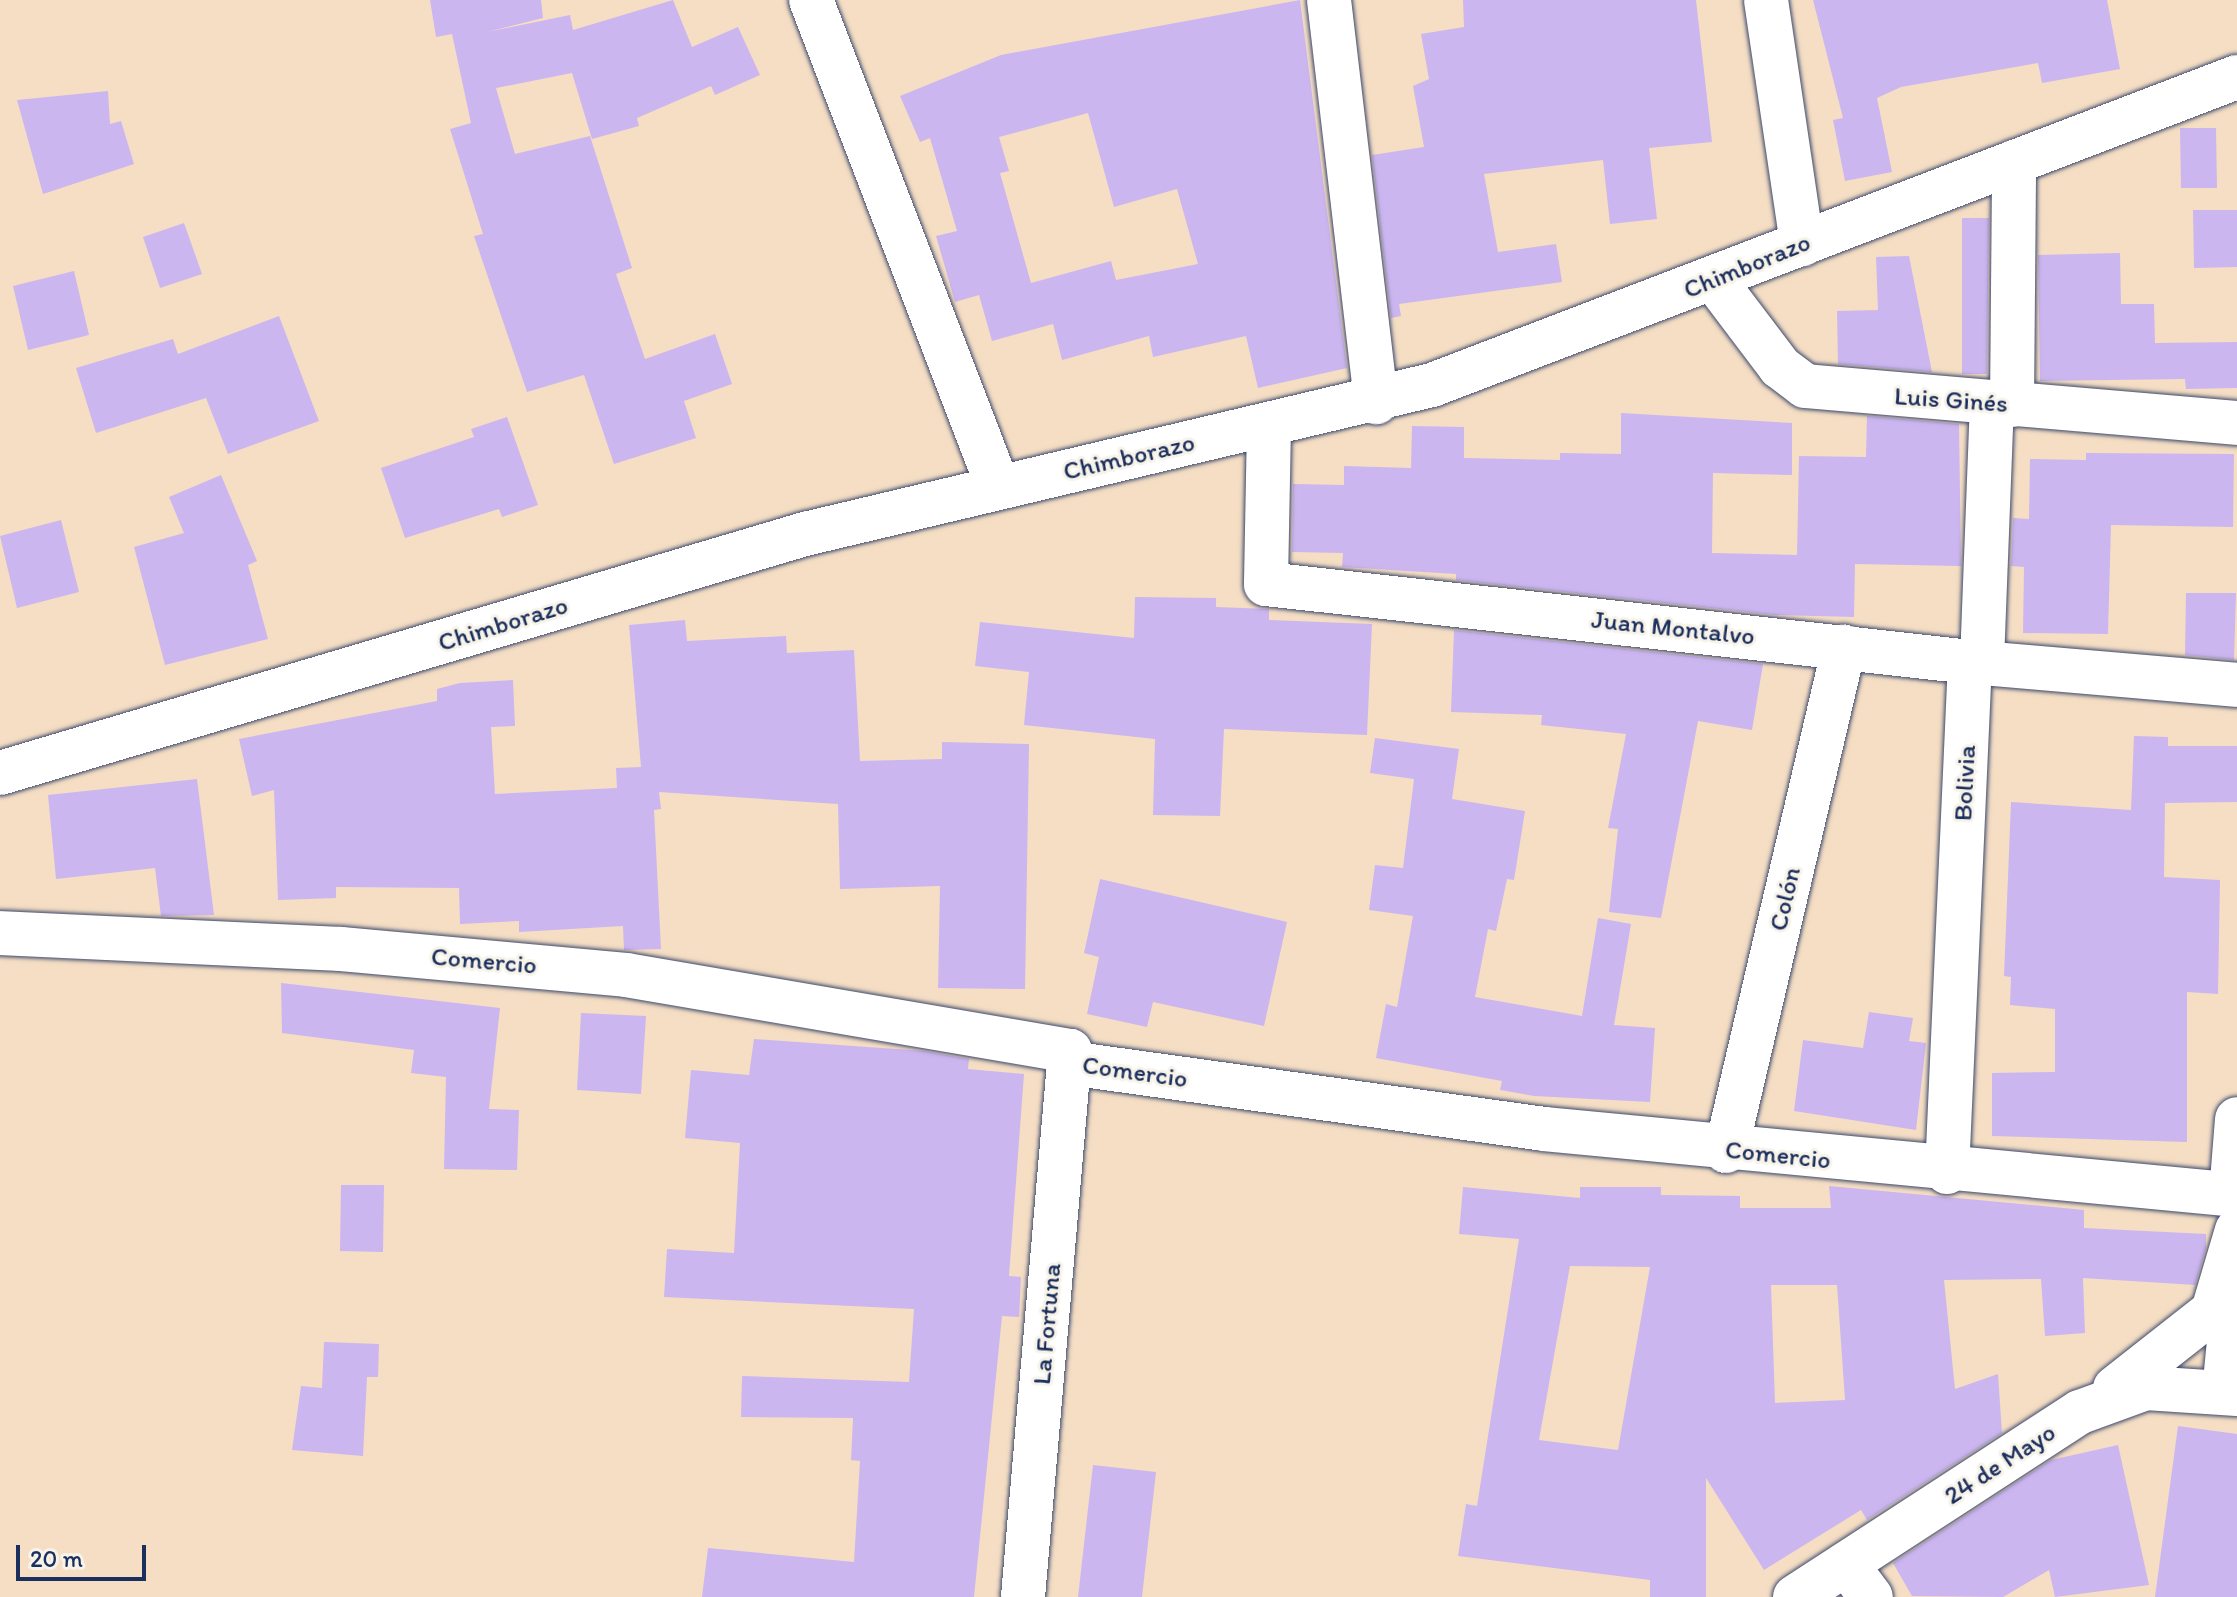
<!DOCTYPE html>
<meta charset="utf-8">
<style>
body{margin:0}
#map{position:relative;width:2237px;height:1597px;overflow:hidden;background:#f5dec4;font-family:Itim,sans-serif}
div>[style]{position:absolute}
.building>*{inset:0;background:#ccb6f0}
.roads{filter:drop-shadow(0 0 2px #3c496d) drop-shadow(0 0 2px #3c496d)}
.minor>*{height:44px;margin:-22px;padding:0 22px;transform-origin:22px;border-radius:22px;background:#fff}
span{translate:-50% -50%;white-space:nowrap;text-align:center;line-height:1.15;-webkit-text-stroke:6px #f7f3e8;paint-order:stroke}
.street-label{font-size:26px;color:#1b2f5e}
.scale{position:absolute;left:16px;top:1545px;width:130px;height:36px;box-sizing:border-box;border:4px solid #1b2f5e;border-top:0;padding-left:10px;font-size:24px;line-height:28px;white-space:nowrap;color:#1b2f5e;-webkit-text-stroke:6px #f7f3e8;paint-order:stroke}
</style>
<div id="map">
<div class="building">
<i style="clip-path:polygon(430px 0,541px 0,543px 18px,487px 32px,570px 15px,573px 30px,673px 0,692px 47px,738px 27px,760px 75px,715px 95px,711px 86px,637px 118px,639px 126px,592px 139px,572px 73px,496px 88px,515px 154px,590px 136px,632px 268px,616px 274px,645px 359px,715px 334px,732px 384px,684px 401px,696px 438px,614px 464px,584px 375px,527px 392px,474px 236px,483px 234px,450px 129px,471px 123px,452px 34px,436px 37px)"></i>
<i style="clip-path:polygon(evenodd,1300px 0,1347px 368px,1258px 388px,1246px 336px,1153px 357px,1149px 336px,1062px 360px,1053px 324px,992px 341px,979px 295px,955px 302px,936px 236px,957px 231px,930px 138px,920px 142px,900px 96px,1001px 55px,1300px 0,1088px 113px,1114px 207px,1177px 189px,1198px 264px,1116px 280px,1111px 261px,1031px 283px,1000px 173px,1009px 171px,999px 137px,1088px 113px)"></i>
<i style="clip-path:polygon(1463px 0,1696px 0,1712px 142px,1649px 148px,1657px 219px,1610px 224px,1603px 160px,1484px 174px,1498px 252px,1556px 244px,1562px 282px,1399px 304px,1401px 316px,1391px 318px,1372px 155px,1424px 147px,1413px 86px,1429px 79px,1421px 34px,1464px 27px)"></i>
<i style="clip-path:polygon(1813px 0,2107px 0,2120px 69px,2042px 83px,2038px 63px,1901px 87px,1877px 98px,1892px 172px,1845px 181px,1833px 120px,1843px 118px)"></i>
<i style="clip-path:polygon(108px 91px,110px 124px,121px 121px,134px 164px,43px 194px,17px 100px)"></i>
<i style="clip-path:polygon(2180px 128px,2216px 128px,2217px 188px,2181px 188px)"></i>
<i style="clip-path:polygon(2193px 210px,2237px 210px,2237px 267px,2194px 268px)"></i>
<i style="clip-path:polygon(1962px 218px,1989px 218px,1987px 374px,1962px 374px)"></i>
<i style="clip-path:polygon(184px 223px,202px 274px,160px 288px,143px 237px)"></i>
<i style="clip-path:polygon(2120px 253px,2121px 304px,2154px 304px,2155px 343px,2237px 342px,2237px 388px,2186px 389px,2185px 379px,2040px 381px,2038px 255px)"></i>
<i style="clip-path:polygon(1909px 256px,1932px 372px,1838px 364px,1837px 311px,1878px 310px,1876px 257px)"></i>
<i style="clip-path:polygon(74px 271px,89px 335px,28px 350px,13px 286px)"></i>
<i style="clip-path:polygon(279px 316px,319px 421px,228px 454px,206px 398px,96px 433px,76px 368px,173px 339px,178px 354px)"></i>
<i style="clip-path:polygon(1621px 413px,1792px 423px,1792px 475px,1713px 473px,1712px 553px,1797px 555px,1799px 456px,1866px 457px,1867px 416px,1959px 424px,1961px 566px,1855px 564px,1854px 617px,1774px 615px,1456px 580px,1456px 574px,1342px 567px,1343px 553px,1292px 552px,1293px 484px,1344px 485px,1344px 466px,1411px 468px,1412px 426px,1464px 427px,1464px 458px,1560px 460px,1560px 453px,1621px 454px)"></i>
<i style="clip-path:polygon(507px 417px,538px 505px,502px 517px,499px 509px,405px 538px,381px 468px,474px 437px,471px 429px)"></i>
<i style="clip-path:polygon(2086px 453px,2234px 454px,2233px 527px,2111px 525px,2108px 634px,2023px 633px,2024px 567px,2011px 566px,2013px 518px,2029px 519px,2030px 459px,2086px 460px)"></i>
<i style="clip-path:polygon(221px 475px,257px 561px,248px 565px,268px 639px,165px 665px,134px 547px,184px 533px,169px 497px)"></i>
<i style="clip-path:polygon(61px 520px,79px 592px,17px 608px,0 536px)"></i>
<i style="clip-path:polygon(2186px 593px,2236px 593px,2234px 660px,2185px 655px)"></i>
<i style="clip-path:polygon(1135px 597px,1216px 598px,1216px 607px,1269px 609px,1269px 620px,1372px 624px,1367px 735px,1224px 729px,1220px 816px,1153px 815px,1155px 739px,1024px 725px,1029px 672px,975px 666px,980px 622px,1134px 638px)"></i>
<i style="clip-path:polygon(685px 620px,687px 641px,786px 636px,787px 653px,854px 650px,860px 761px,942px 759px,942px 742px,1029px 744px,1025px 989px,938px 988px,940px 886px,840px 889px,838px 804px,659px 792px,661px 809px,654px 810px,661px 949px,624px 950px,623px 926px,519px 932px,519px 921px,460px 924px,459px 888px,336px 887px,336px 898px,278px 900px,274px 790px,252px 796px,239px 739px,437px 701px,437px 689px,460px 683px,513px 680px,515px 726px,491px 727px,495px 794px,617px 788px,616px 768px,641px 767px,629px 625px)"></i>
<i style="clip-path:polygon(1454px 630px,1763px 664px,1752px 730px,1698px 721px,1661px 918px,1609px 912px,1618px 829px,1608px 828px,1626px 734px,1541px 725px,1542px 715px,1451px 712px)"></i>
<i style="clip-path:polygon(2134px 736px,2168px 737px,2168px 746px,2237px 746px,2237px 802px,2165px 803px,2164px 877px,2220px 880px,2218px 994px,2187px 992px,2187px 1142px,1992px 1136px,1992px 1073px,2055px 1072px,2055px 1009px,2010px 1005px,2011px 977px,2004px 976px,2011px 802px,2131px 810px)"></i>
<i style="clip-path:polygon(1375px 738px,1459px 749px,1452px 799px,1525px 811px,1514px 880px,1507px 879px,1496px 931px,1488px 929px,1475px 997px,1582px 1016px,1598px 918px,1631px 924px,1614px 1025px,1655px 1028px,1650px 1102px,1534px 1096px,1500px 1090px,1502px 1081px,1376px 1058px,1386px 1004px,1397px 1007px,1413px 916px,1369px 910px,1375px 865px,1403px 868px,1414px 779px,1370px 773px)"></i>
<i style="clip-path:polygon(197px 779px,214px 915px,161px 916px,155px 868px,56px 879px,48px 795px)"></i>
<i style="clip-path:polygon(1100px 879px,1287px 922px,1264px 1026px,1153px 1002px,1147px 1027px,1087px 1014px,1099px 957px,1084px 953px)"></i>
<i style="clip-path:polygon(281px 983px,500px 1008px,489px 1109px,519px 1110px,517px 1170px,444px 1169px,446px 1077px,411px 1073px,414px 1050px,282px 1033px)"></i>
<i style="clip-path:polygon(1869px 1012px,1913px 1018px,1909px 1041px,1926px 1043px,1916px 1130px,1794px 1111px,1803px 1040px,1863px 1048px)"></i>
<i style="clip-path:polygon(581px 1013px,646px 1016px,641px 1094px,577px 1090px)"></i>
<i style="clip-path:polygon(754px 1039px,924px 1051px,969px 1059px,968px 1069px,1024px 1074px,1009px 1276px,1021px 1277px,1019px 1317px,1002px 1316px,974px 1597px,702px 1597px,708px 1548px,854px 1562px,860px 1461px,851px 1460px,853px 1418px,741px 1417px,742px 1376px,909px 1382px,914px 1309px,664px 1297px,667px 1249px,734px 1253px,740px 1143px,685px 1138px,691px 1070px,749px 1075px)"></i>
<i style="clip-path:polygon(341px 1185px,384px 1185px,383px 1252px,340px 1251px)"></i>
<i style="clip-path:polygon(evenodd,1829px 1186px,2084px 1210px,2084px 1228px,2206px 1234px,2206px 1248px,2195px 1285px,2083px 1278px,2085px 1333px,2045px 1336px,2041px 1279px,1944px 1280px,1955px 1389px,1998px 1374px,2002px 1433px,1867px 1520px,1861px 1510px,1764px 1570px,1706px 1478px,1706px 1597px,1650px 1597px,1650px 1580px,1458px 1556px,1466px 1504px,1477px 1506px,1519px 1239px,1459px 1234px,1463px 1187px,1580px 1198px,1580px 1187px,1661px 1187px,1661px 1195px,1740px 1196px,1740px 1208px,1831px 1208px,1829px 1186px,1570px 1266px,1650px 1267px,1618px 1450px,1539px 1440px,1570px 1266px,1829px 1186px,1771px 1285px,1837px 1285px,1845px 1400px,1775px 1403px,1771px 1285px)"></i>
<i style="clip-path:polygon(324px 1342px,379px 1344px,378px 1377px,367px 1377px,363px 1456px,292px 1450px,301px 1386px,322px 1388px)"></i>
<i style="clip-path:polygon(2178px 1426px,2237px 1434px,2237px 1597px,2155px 1597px)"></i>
<i style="clip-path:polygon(2118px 1445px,2149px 1585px,2055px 1597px,2049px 1570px,2003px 1597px,1912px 1596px,1893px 1563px,2051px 1460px)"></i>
<i style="clip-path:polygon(1093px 1465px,1156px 1472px,1142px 1597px,1078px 1597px)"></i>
</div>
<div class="roads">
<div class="minor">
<i style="left:811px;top:0;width:522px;rotate:68.99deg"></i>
<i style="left:1329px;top:0;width:405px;rotate:83.3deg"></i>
<i style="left:1766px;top:0;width:247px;rotate:81.6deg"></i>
<i style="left:1715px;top:281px;width:108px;rotate:52.9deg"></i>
<i style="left:1780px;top:367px;width:31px;rotate:37deg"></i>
<i style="left:1805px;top:386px;width:434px;rotate:4.9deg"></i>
<i style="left:2012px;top:405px;width:243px;rotate:-89.5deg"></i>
<i style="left:1269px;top:426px;width:158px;rotate:91.1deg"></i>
<i style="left:1266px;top:584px;width:708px;rotate:6.32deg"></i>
<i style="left:1970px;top:662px;width:268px;rotate:4.9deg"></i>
<i style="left:0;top:773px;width:840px;rotate:-16.54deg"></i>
<i style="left:805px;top:534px;width:644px;rotate:-13.37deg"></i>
<i style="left:1432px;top:385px;width:862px;rotate:-20.94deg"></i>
<i style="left:0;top:933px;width:341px;rotate:2.7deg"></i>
<i style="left:341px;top:949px;width:286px;rotate:5.2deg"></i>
<i style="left:626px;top:975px;width:450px;rotate:9.7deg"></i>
<i style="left:1070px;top:1051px;width:12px;rotate:95deg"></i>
<i style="left:1069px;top:1063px;width:480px;rotate:7.9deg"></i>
<i style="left:1544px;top:1129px;width:696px;rotate:5.44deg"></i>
<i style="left:1726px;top:1151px;width:518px;rotate:-76.82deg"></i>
<i style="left:1947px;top:1172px;width:511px;rotate:-87.42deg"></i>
<i style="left:1970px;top:662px;width:12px"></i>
<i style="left:1982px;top:662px;width:257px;rotate:-87.8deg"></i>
<i style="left:2231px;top:1194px;width:75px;rotate:-85.4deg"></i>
<i style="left:2115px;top:1388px;width:125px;rotate:-38.2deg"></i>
<i style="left:2213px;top:1311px;width:84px;rotate:-73.5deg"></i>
<i style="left:2224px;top:1392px;width:114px;rotate:-84.4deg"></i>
<i style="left:1846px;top:1564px;width:41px;rotate:52.9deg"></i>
<i style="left:1023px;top:1597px;width:548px;rotate:-85.08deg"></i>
<i style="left:1795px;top:1597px;width:340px;rotate:-33deg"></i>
<i style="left:2080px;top:1412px;width:70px;rotate:-20deg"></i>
<i style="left:2146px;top:1388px;width:91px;rotate:3.8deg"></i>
</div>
</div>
<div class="street-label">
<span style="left:1747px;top:266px;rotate:-22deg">Chimborazo</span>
<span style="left:1951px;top:400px;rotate:4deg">Luis Ginés</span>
<span style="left:1129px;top:457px;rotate:-13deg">Chimborazo</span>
<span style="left:503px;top:624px;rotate:-17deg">Chimborazo</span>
<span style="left:1673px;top:628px;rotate:6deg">Juan Montalvo</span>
<span style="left:1965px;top:783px;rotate:-87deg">Bolivia</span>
<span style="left:1785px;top:899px;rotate:-77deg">Colón</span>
<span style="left:484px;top:961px;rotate:5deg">Comercio</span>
<span style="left:1135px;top:1072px;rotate:8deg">Comercio</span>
<span style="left:1778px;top:1155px;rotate:6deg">Comercio</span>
<span style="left:1047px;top:1324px;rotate:-85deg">La Fortuna</span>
<span style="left:2000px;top:1464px;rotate:-33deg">24 de Mayo</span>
</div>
<div class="scale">20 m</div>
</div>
